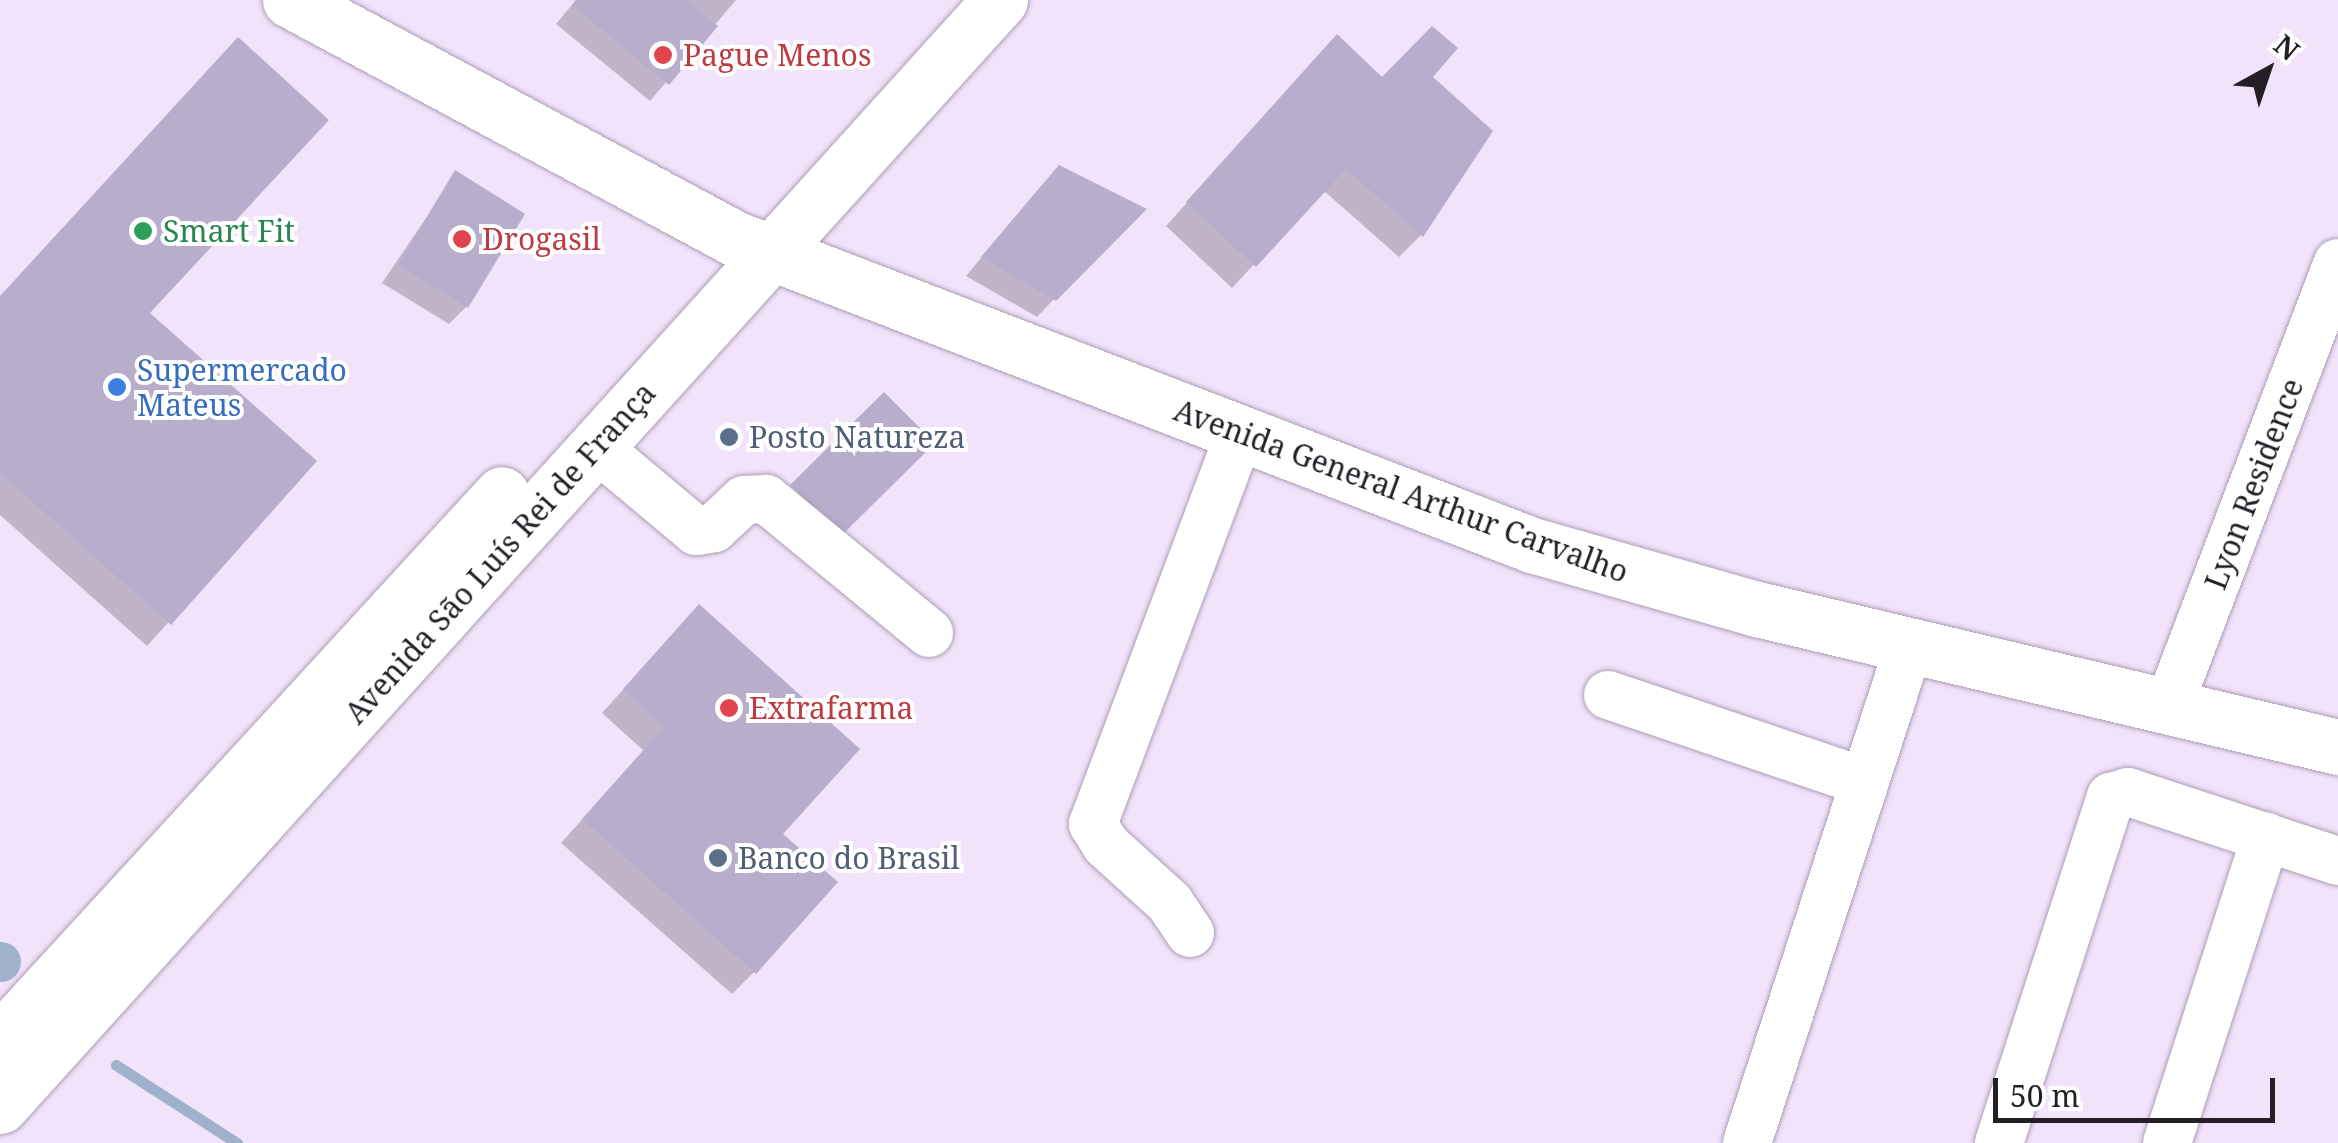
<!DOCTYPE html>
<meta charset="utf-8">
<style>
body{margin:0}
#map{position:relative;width:2338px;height:1143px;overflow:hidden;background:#f1e3fa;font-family:"Noto Serif",serif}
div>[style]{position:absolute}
.shadow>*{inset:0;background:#0003}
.stream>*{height:11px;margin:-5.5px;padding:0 5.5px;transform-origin:5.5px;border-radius:5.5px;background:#a0b2cb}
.canal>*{height:40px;margin:-20px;padding:0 20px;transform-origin:20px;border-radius:20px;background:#a0b2cb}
.building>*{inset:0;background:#b6aecb}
.roads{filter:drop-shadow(0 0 2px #ac9fb4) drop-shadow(0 0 2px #ac9fb4)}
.minor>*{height:48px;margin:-24px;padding:0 24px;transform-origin:24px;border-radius:24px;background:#fff}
.major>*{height:55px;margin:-27.5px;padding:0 27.5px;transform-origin:27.5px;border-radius:27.5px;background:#fff}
.dots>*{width:28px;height:28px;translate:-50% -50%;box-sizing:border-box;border:5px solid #fff;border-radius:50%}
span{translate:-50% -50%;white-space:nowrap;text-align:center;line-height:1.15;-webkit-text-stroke:8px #fff;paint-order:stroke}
.health-label{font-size:30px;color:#be3a42}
.left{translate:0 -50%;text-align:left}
.leisure-label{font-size:30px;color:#27864d}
.shop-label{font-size:30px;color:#366cbe}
.service-label{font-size:30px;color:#4e5e75}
.street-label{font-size:30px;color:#241f27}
.north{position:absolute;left:2218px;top:20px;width:100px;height:100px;-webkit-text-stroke:8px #fff;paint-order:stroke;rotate:40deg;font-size:28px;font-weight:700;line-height:40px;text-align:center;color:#241f27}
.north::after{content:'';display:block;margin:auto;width:35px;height:45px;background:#241f27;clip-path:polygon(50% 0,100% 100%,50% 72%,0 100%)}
.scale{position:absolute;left:1993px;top:1078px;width:282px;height:45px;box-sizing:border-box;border:5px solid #241f27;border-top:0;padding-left:12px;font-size:30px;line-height:35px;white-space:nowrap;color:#241f27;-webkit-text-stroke:8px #fff;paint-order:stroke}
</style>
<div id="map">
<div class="shadow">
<i style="clip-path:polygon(576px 0,736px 0,650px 101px,556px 24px)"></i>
<i style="clip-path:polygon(1315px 60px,1381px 81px,1429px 77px,1421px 235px,1399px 257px,1323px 190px,1232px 288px,1166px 226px)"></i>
<i style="clip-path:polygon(456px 174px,466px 307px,449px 324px,382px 283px)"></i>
<i style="clip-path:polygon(1041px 186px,1054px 299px,1037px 317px,966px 276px)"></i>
<i style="clip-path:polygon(0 297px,148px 312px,314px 461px,147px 646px,0 515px)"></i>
<i style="clip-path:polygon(677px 630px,780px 834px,754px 972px,732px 994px,561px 843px,644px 751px,602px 713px)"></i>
</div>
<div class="stream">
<i style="left:116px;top:1065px;width:144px;rotate:32.8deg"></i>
</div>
<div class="canal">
<i style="left:0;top:962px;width:1px"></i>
</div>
<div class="building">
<i style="clip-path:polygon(576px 0,686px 0,718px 26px,669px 85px,572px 5px)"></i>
<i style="clip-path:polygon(1432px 26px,1458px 48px,1433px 77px,1493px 131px,1423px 237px,1346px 169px,1256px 267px,1186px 202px,1337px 34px,1382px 77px)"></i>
<i style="clip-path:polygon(238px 37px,329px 120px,150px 313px,317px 461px,171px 625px,0 473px,0 296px)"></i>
<i style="clip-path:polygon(1059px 165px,1147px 209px,1056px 301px,981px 257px)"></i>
<i style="clip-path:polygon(455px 170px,525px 214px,468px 308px,398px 265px)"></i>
<i style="clip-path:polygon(884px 392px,935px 443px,841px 536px,790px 485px)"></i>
<i style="clip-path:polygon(699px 604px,860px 749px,783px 834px,838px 882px,756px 974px,582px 819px,664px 727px,623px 689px)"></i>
</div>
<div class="roads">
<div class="minor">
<i style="left:596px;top:447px;width:131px;rotate:40deg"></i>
<i style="left:696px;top:531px;width:18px;rotate:-9deg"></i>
<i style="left:714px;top:528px;width:41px;rotate:-43deg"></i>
<i style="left:744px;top:500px;width:22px;rotate:-3deg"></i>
<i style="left:766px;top:499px;width:211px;rotate:39.4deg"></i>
<i style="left:1608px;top:695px;width:271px;rotate:18.7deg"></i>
<i style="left:2169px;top:705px;width:473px;rotate:-69.1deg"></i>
<i style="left:1190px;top:933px;width:36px;rotate:-124deg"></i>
<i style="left:1170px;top:903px;width:86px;rotate:-137.8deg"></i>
<i style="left:1106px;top:845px;width:25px;rotate:-122deg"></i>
<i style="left:1093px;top:824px;width:415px;rotate:-69.4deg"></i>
<i style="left:1747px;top:1143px;width:526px;rotate:-71.94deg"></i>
<i style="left:1999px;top:1143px;width:364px;rotate:-72.1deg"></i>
<i style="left:2111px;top:797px;width:18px;rotate:-16deg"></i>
<i style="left:2128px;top:792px;width:221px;rotate:18.2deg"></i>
<i style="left:2167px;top:1143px;width:322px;rotate:-72.1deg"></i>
</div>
<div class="major">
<i style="left:290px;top:0;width:506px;rotate:28.19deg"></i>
<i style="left:736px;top:239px;width:853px;rotate:21.03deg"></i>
<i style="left:1532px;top:545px;width:234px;rotate:15.9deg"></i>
<i style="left:1757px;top:609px;width:597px;rotate:13.36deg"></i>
<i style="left:0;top:1041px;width:742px;rotate:-47.46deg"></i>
<i style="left:0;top:1106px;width:1491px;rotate:-47.88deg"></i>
</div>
</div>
<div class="dots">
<i style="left:663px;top:55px;background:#e0444e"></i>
<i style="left:143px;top:231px;background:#2e9e5b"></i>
<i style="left:462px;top:239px;background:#e0444e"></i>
<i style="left:117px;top:387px;background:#3f7fe0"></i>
<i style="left:729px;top:437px;background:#5c6f8a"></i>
<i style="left:729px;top:708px;background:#e0444e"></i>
<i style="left:718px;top:858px;background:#5c6f8a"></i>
</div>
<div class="health-label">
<span class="left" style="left:683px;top:55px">Pague Menos</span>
<span class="left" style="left:482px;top:239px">Drogasil</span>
<span class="left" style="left:749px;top:708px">Extrafarma</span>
</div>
<div class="leisure-label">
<span class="left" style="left:163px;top:231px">Smart Fit</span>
</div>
<div class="shop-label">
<span class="left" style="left:137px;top:387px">Supermercado<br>Mateus</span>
</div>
<div class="service-label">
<span class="left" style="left:749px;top:437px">Posto Natureza</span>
<span class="left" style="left:738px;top:858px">Banco do Brasil</span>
</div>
<div class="street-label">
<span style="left:2254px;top:484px;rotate:-69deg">Lyon Residence</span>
<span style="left:1401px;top:491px;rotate:20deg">Avenida General Arthur Carvalho</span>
<span style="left:500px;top:553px;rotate:-48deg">Avenida São Luís Rei de França</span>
</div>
<div class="north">N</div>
<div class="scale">50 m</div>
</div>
